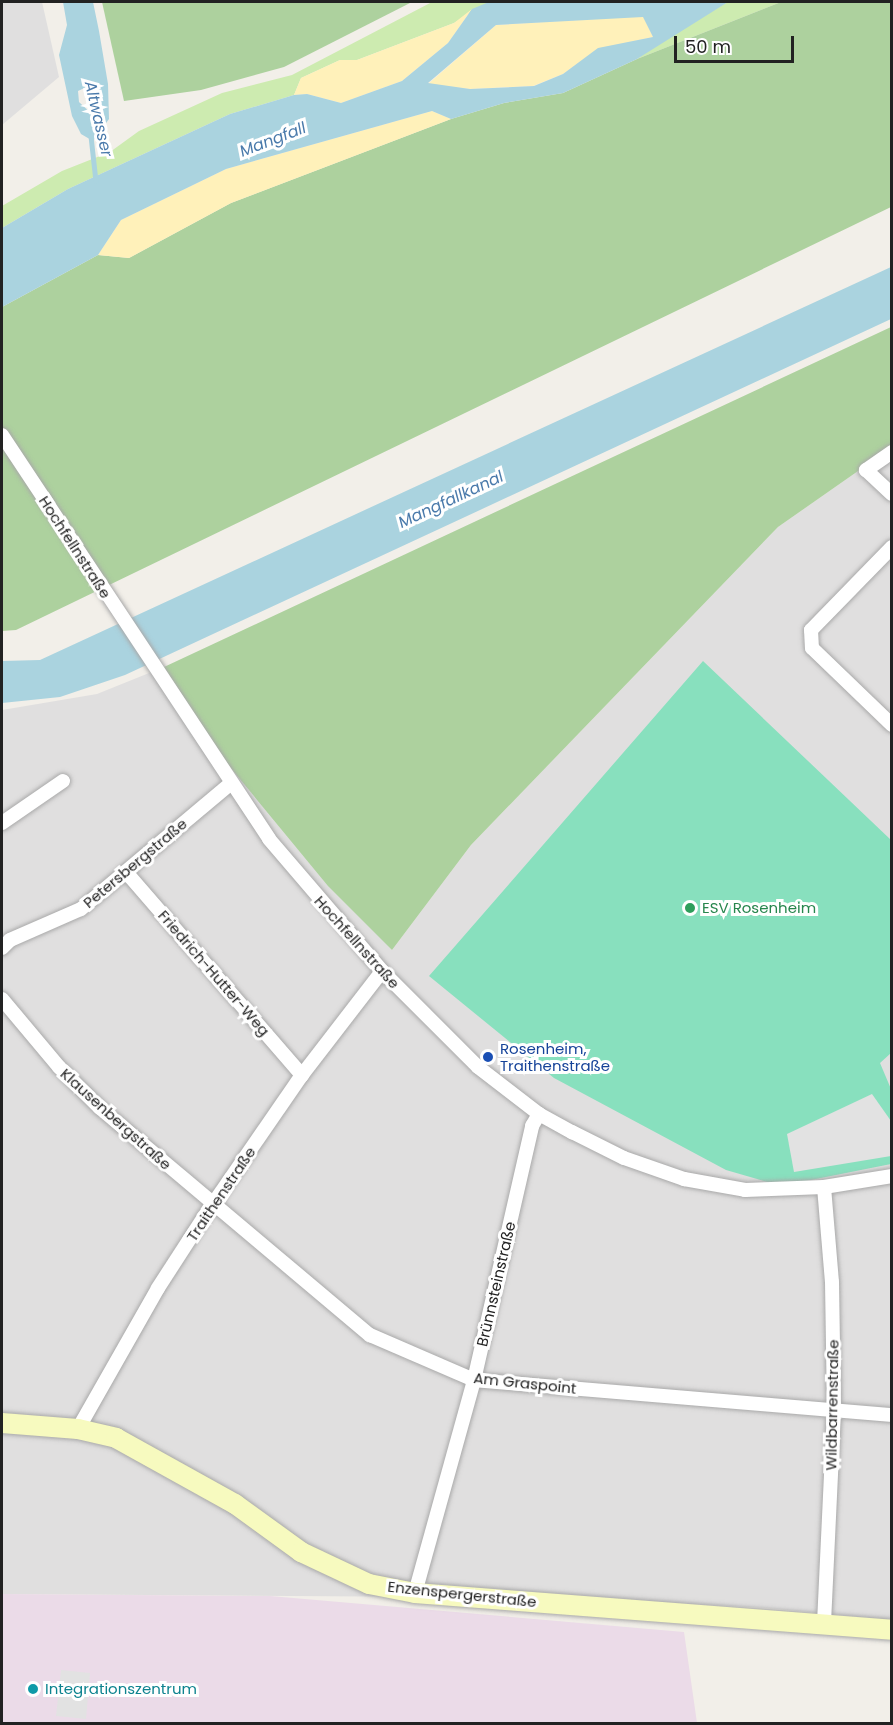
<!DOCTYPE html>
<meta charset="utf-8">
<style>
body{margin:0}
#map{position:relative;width:893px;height:1725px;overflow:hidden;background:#f2efe9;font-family:Poppins,sans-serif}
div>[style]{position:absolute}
.residential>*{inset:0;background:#e0dfdf}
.industrial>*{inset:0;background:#ebdbe8}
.grass>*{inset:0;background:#cdebb0}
.forest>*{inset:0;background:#add19e}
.sand>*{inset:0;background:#fff1ba}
.pitch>*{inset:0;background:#88e0be}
.parking>*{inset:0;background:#e2e2e2}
.water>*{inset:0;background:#aad3df}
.stream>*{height:4.5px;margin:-2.25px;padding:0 2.25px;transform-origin:2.25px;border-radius:2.25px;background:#aad3df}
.roads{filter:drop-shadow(0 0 2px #a9a9a9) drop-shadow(0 0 2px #a9a9a9)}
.street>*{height:14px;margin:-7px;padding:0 7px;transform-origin:7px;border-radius:7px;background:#fff}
.secondary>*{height:20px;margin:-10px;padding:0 10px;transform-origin:10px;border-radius:10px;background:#f7fabf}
.dots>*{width:16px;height:16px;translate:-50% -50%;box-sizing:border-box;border:3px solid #fff;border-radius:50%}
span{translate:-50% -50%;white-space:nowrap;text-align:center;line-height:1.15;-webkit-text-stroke:6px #fff;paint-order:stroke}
.street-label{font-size:15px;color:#222}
.leisure-label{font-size:15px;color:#27864d}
.left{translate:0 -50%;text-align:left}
.transit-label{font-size:15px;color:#164399}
.culture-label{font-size:15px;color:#0d838f}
.water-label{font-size:16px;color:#4a7aab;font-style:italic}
.frame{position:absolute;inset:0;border:3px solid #222;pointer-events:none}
.scale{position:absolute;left:674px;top:36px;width:120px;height:27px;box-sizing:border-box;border:3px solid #222;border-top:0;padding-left:8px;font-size:18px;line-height:21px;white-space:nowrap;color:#222;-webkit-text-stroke:4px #fff;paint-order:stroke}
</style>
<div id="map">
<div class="residential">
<i style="clip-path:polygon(2px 2px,42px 2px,59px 77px,2px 125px)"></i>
<i style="clip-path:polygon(891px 448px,891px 1620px,767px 1608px,574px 1598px,2px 1594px,2px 710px,97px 694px,164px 667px,225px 761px,392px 950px,471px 845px,778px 527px)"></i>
</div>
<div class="industrial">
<i style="clip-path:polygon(2px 1594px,270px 1596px,684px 1632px,697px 1723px,2px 1724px)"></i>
</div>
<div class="grass">
<i style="clip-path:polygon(432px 2px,489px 2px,454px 23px,357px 60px,340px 60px,301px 78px,294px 95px,230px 114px,68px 189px,2px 228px,2px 206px,62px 171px,110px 152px,139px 131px,222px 93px,292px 75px)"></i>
<i style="clip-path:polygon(728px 2px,781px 2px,637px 59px,666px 38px)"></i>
</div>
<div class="forest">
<i style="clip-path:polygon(102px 2px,412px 2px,284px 67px,201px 90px,124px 101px)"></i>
<i style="clip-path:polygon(781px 2px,891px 2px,891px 207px,16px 630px,2px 631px,2px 307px,98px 255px,129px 258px,231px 203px,451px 119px,504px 103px,563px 93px,637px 59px)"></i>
<i style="clip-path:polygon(891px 327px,891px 448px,778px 527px,471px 845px,392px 950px,328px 886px,225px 761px,164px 667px)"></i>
</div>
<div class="sand">
<i style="clip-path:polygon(472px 9px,448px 43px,402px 81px,341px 103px,307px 94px,294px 95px,301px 78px,340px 60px,357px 60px,454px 23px)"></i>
<i style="clip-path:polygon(643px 16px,653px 37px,598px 49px,563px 74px,533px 86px,470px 89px,428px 84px,496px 25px)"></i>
<i style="clip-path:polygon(432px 111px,451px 119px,231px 203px,129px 258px,98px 255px,121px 220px,226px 169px)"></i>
</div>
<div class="pitch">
<i style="clip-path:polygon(703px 661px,891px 840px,891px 1053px,880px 1063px,891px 1089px,891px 1164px,781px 1186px,726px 1170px,554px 1078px,429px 976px)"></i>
</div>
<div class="parking">
<i style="clip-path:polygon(872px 1094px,891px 1121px,891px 1156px,794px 1172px,787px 1134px)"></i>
<i style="clip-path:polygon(61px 1670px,90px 1673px,86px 1719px,56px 1716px)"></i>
</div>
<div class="water">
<i style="clip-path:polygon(evenodd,63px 2px,93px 2px,99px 31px,108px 84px,109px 119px,93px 141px,81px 134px,72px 116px,59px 55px,67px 25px,63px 2px,95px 83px,101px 95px,95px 117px,79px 102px,78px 91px,95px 83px)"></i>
<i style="clip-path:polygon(evenodd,489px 2px,728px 2px,637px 59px,563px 93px,504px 103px,451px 119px,432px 111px,226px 169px,121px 220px,98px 255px,2px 307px,2px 228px,68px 189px,230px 114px,294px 95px,307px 94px,341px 103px,402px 81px,448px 43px,472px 9px,489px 2px,643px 17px,653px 37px,598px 48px,563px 74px,534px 86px,470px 89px,428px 83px,496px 25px,643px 17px)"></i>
<i style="clip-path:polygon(891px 267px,891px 319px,125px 675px,60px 697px,2px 703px,2px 661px,40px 660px)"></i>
</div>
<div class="stream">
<i style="left:91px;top:136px;width:45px;rotate:83.7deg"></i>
</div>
<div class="roads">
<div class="street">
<i style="left:2px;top:435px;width:484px;rotate:56.5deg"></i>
<i style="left:269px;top:839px;width:174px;rotate:49.4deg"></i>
<i style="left:382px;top:971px;width:136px;rotate:45deg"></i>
<i style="left:478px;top:1067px;width:77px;rotate:37.6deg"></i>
<i style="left:539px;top:1114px;width:38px;rotate:29deg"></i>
<i style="left:572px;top:1132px;width:58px;rotate:26.6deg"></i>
<i style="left:624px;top:1158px;width:64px;rotate:19.3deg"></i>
<i style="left:684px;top:1179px;width:62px;rotate:10.2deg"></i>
<i style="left:745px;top:1190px;width:79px;rotate:-2.2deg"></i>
<i style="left:824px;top:1187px;width:69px;rotate:-9.2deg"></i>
<i style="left:892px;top:452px;width:32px;rotate:145deg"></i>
<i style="left:866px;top:470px;width:35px;rotate:43deg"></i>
<i style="left:892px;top:547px;width:116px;rotate:134.3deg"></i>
<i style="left:811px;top:630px;width:18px;rotate:87deg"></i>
<i style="left:812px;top:648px;width:111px;rotate:43.9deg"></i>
<i style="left:2px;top:823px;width:74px;rotate:-34.5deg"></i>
<i style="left:126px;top:872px;width:269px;rotate:49.1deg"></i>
<i style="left:2px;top:948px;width:11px;rotate:-45deg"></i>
<i style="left:10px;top:940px;width:77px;rotate:-23.6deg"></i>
<i style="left:81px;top:909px;width:194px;rotate:-40deg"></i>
<i style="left:2px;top:999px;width:89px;rotate:50deg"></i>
<i style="left:59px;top:1067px;width:58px;rotate:45deg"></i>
<i style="left:100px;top:1108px;width:353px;rotate:40.1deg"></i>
<i style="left:370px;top:1335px;width:113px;rotate:23.4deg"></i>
<i style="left:474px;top:1380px;width:419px;rotate:4.8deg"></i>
<i style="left:824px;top:1187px;width:95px;rotate:85.2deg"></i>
<i style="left:832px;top:1282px;width:129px;rotate:89.1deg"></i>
<i style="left:834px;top:1411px;width:212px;rotate:92.7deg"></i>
<i style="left:78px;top:1429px;width:162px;rotate:-60.4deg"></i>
<i style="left:158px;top:1288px;width:85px;rotate:-57.1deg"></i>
<i style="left:204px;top:1217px;width:173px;rotate:-55.4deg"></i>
<i style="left:302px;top:1075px;width:131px;rotate:-52.4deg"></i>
<i style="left:415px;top:1593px;width:221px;rotate:-74.5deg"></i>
<i style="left:474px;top:1380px;width:261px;rotate:-77.1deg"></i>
<i style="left:532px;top:1126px;width:14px;rotate:-60deg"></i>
</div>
<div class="secondary">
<i style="left:2px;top:1423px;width:76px;rotate:4.5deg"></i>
<i style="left:78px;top:1429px;width:39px;rotate:13deg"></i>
<i style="left:116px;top:1438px;width:136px;rotate:29deg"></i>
<i style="left:235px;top:1504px;width:82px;rotate:36deg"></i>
<i style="left:301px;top:1552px;width:75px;rotate:25.2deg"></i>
<i style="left:369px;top:1584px;width:47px;rotate:11.1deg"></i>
<i style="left:415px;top:1593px;width:478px;rotate:4.4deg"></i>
</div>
</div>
<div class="dots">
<i style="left:690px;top:908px;background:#2e9e5b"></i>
<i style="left:488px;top:1057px;background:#1a4fb4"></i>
<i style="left:33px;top:1689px;background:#0f9aa8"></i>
</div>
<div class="street-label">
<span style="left:75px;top:547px;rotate:57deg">Hochfellnstraße</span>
<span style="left:135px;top:863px;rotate:-40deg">Petersbergstraße</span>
<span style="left:357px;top:942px;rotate:48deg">Hochfellnstraße</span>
<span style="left:214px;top:973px;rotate:49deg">Friedrich-Hutter-Weg</span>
<span style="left:116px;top:1119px;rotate:42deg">Klausenbergstraße</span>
<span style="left:221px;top:1194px;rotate:-56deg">Traithenstraße</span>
<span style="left:496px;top:1284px;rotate:-77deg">Brünnsteinstraße</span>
<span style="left:525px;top:1383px;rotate:6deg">Am Graspoint</span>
<span style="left:832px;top:1405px;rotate:-89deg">Wildbarrenstraße</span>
<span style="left:462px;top:1594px;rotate:6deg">Enzenspergerstraße</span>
</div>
<div class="leisure-label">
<span class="left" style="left:702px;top:908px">ESV Rosenheim</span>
</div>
<div class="transit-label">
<span class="left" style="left:500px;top:1057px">Rosenheim,<br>Traithenstraße</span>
</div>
<div class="culture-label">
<span class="left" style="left:45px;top:1689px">Integrationszentrum</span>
</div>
<div class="water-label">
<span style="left:98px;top:119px;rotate:77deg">Altwasser</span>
<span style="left:273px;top:140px;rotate:-21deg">Mangfall</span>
<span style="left:451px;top:500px;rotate:-25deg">Mangfallkanal</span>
</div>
<div class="frame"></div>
<div class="scale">50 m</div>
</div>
